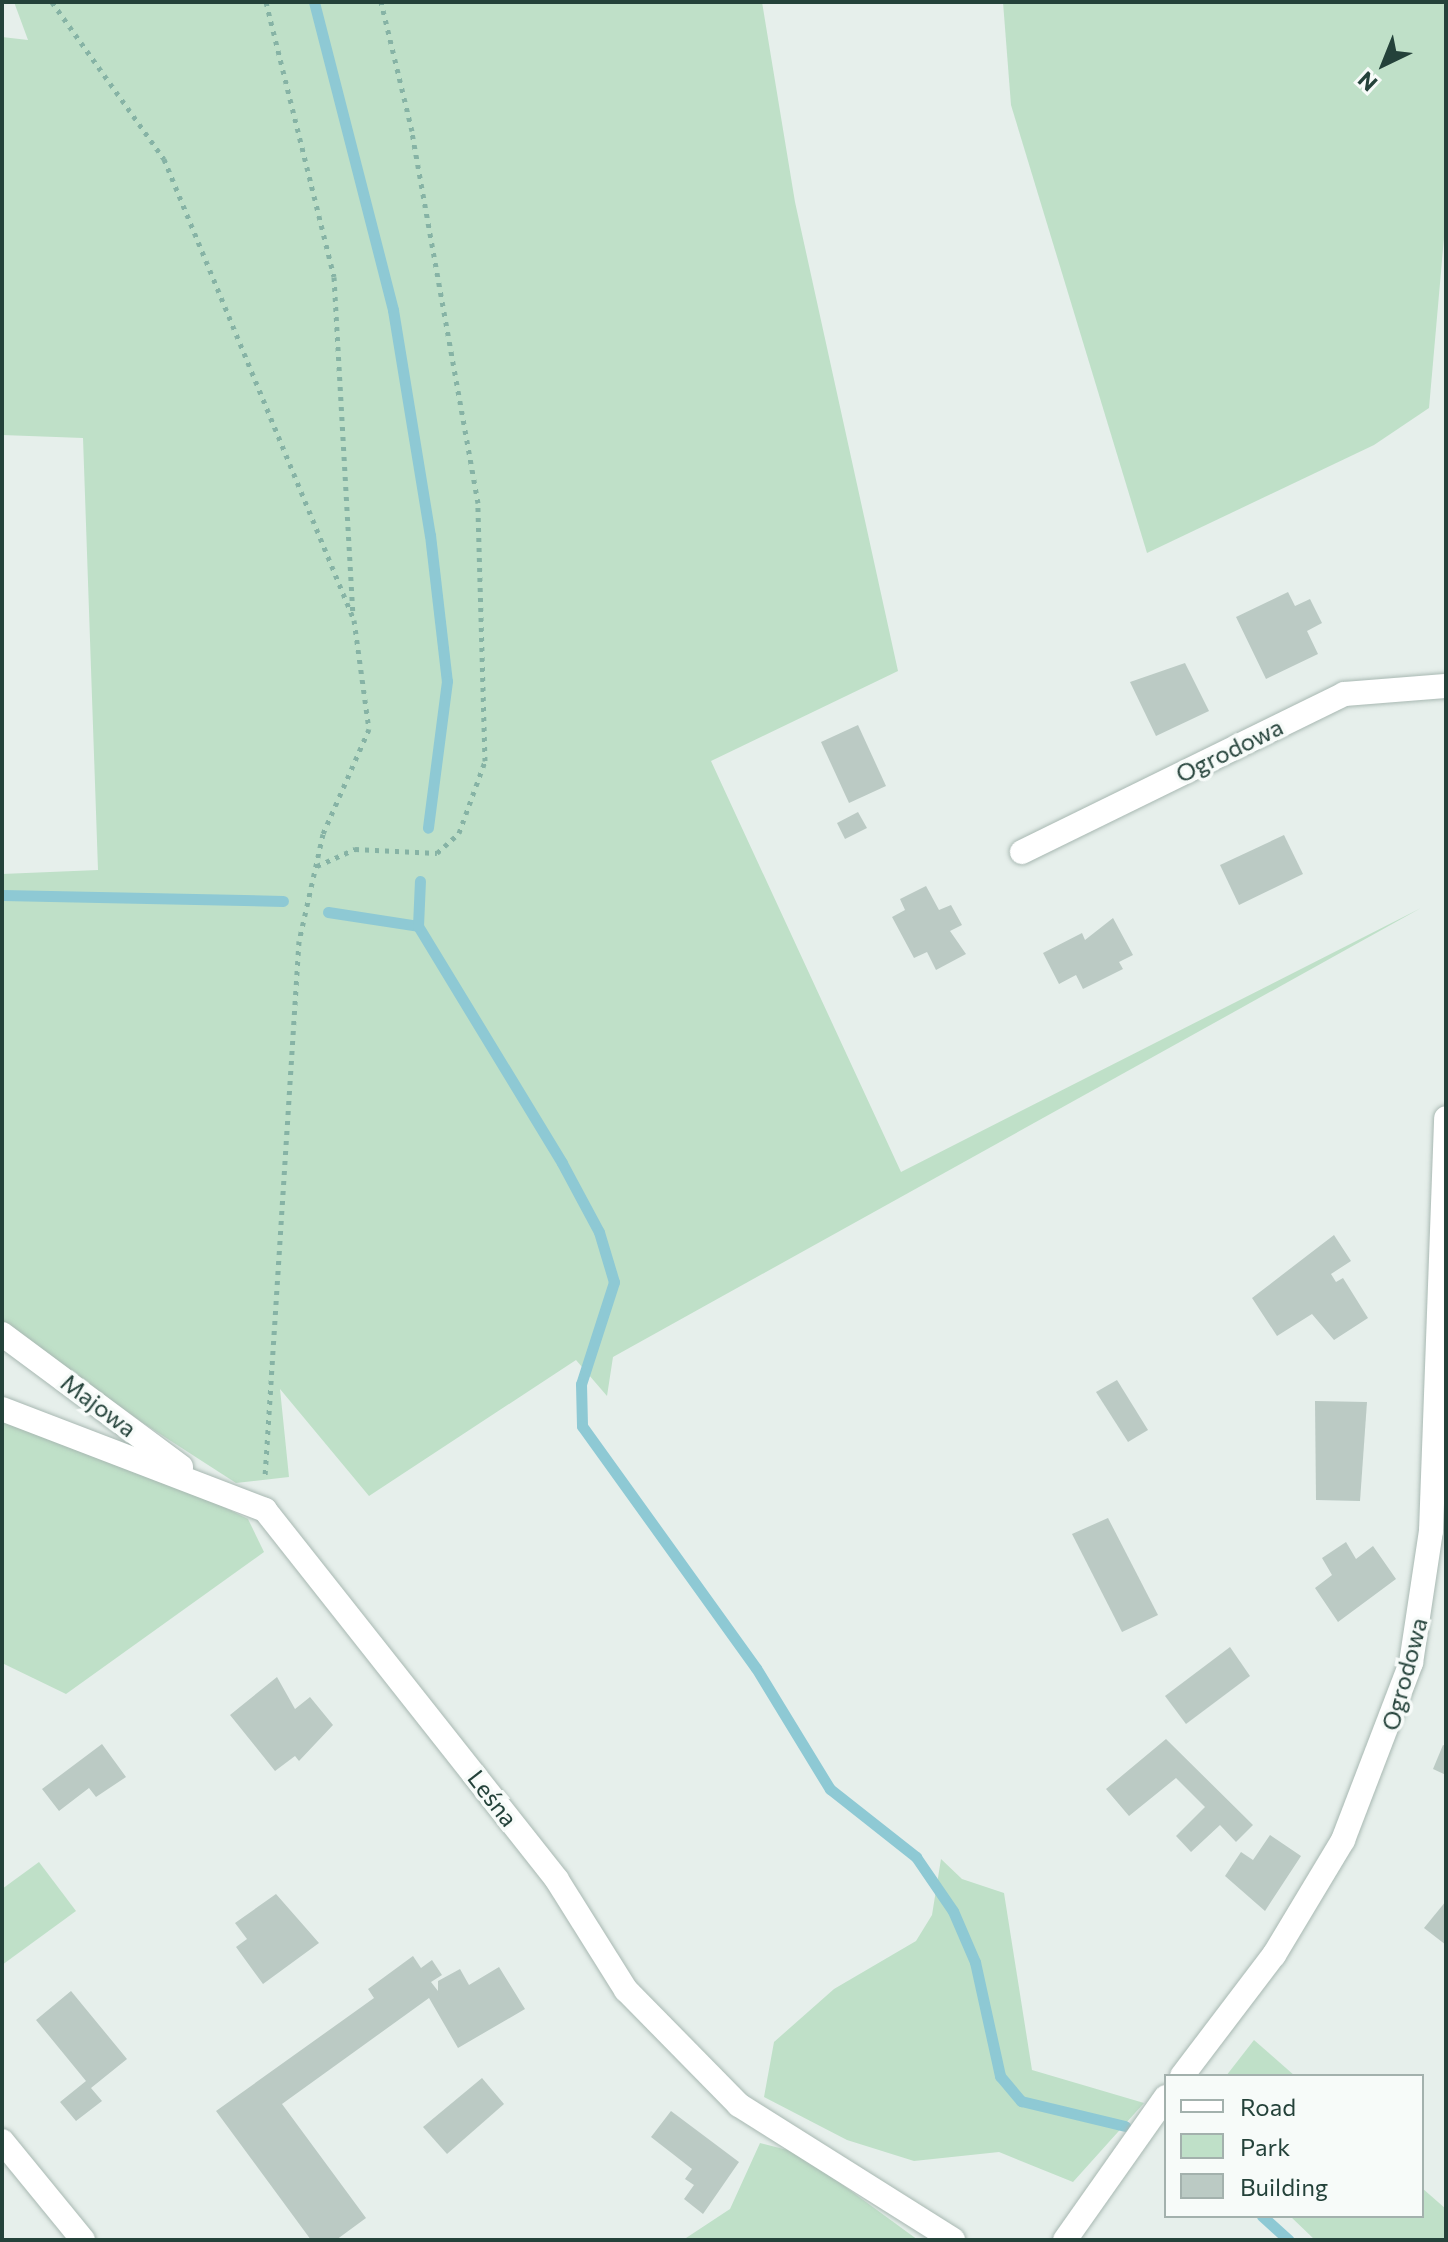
<!DOCTYPE html>
<meta charset="utf-8">
<style>
body{margin:0}
#map{position:relative;width:1448px;height:2242px;overflow:hidden;background:#e6efeb;font-family:Commissioner,sans-serif}
div>[style]{position:absolute}
.green>*{inset:0;background:#bfe0c8}
.stream>*{height:11px;margin:-5.5px;padding:0 5.5px;transform-origin:5.5px;border-radius:5.5px;background:#8ec9d4}
.building>*{inset:0;background:#bbcac4}
.path>*{height:5px;margin-top:-2.5px;transform-origin:0;background:repeating-linear-gradient(90deg,#86b3a5 0 4px,transparent 0 10px)}
.roads{filter:drop-shadow(0 0 2px #a8b8b2) drop-shadow(0 0 2px #a8b8b2)}
.street>*{height:24px;margin:-12px;padding:0 12px;transform-origin:12px;border-radius:12px;background:#fff}
span{translate:-50% -50%;white-space:nowrap;text-align:center;line-height:1.15;-webkit-text-stroke:7px #f7fbf9;paint-order:stroke}
.street-label{font-size:24px;color:#24423a}
.frame{position:absolute;inset:0;border:4px solid #24423a;pointer-events:none}
.legend{position:absolute;left:1164px;top:2074px;width:260px;height:144px;box-sizing:border-box;background:#f7fbf9;border:2px solid #a3b1ad;margin:0;padding:10px 14px;list-style:none;font-size:24px;color:#24423a}
.legend li{display:flex;align-items:center;gap:16px;height:40px}
.legend b{width:40px;border:2px solid #a3b1ad}
.north{position:absolute;left:1344px;top:24px;width:80px;height:80px;-webkit-text-stroke:6px #f7fbf9;paint-order:stroke;rotate:223deg;font-size:22px;font-weight:700;line-height:32px;text-align:center;color:#24423a}
.north::after{content:'';display:block;margin:auto;width:28px;height:36px;background:#24423a;clip-path:polygon(50% 0,100% 100%,50% 72%,0 100%)}
</style>
<div id="map">
<div class="green">
<i style="clip-path:polygon(14px 2px,762px 2px,795px 202px,898px 671px,711px 761px,901px 1172px,1421px 908px,613px 1357px,607px 1396px,576px 1360px,369px 1496px,280px 1389px,289px 1477px,236px 1483px,143px 1423px,2px 1323px,2px 874px,98px 870px,83px 438px,2px 435px,2px 37px,28px 40px)"></i>
<i style="clip-path:polygon(1003px 2px,1446px 2px,1446px 215px,1429px 408px,1374px 445px,1147px 553px,1011px 105px)"></i>
<i style="clip-path:polygon(2px 1422px,179px 1485px,248px 1519px,264px 1552px,66px 1694px,2px 1663px)"></i>
<i style="clip-path:polygon(941px 1859px,962px 1879px,1004px 1893px,1032px 2070px,1144px 2103px,1073px 2182px,999px 2152px,914px 2161px,847px 2140px,764px 2097px,774px 2042px,834px 1989px,916px 1941px,932px 1915px)"></i>
<i style="clip-path:polygon(39px 1862px,76px 1911px,2px 1965px,2px 1889px)"></i>
<i style="clip-path:polygon(1254px 2040px,1295px 2076px,1226px 2076px)"></i>
<i style="clip-path:polygon(760px 2143px,799px 2153px,918px 2240px,683px 2240px,730px 2209px)"></i>
<i style="clip-path:polygon(1422px 2188px,1446px 2209px,1446px 2240px,1315px 2240px,1290px 2216px,1422px 2216px)"></i>
</div>
<div class="stream">
<i style="left:314px;top:2px;width:318px;rotate:75.6deg"></i>
<i style="left:393px;top:310px;width:228px;rotate:80.7deg"></i>
<i style="left:430px;top:535px;width:147px;rotate:83.4deg"></i>
<i style="left:447px;top:681px;width:148px;rotate:97.4deg"></i>
<i style="left:2px;top:895px;width:281px;rotate:1.2deg"></i>
<i style="left:328px;top:912px;width:91px;rotate:8.8deg"></i>
<i style="left:418px;top:926px;width:277px;rotate:58.7deg"></i>
<i style="left:562px;top:1163px;width:78px;rotate:61.8deg"></i>
<i style="left:599px;top:1232px;width:52px;rotate:73.3deg"></i>
<i style="left:614px;top:1282px;width:107px;rotate:107.9deg"></i>
<i style="left:581px;top:1384px;width:42px;rotate:88.6deg"></i>
<i style="left:582px;top:1426px;width:298px;rotate:54.3deg"></i>
<i style="left:756px;top:1668px;width:142px;rotate:58.6deg"></i>
<i style="left:830px;top:1789px;width:110px;rotate:38.3deg"></i>
<i style="left:916px;top:1857px;width:65px;rotate:55.6deg"></i>
<i style="left:953px;top:1911px;width:56px;rotate:66.7deg"></i>
<i style="left:975px;top:1962px;width:117px;rotate:77.6deg"></i>
<i style="left:1000px;top:2076px;width:33px;rotate:50deg"></i>
<i style="left:1021px;top:2101px;width:107px;rotate:13.5deg"></i>
<i style="left:418px;top:926px;width:45px;rotate:-87.5deg"></i>
<i style="left:1262px;top:2216px;width:36px;rotate:42deg"></i>
</div>
<div class="building">
<i style="clip-path:polygon(1288px 592px,1295px 606px,1310px 599px,1322px 623px,1307px 631px,1318px 654px,1266px 679px,1236px 617px)"></i>
<i style="clip-path:polygon(1185px 663px,1209px 711px,1156px 736px,1130px 682px)"></i>
<i style="clip-path:polygon(858px 725px,886px 786px,849px 803px,821px 742px)"></i>
<i style="clip-path:polygon(858px 812px,867px 828px,845px 839px,837px 823px)"></i>
<i style="clip-path:polygon(1284px 835px,1303px 874px,1239px 905px,1220px 865px)"></i>
<i style="clip-path:polygon(926px 886px,939px 910px,951px 905px,962px 925px,950px 931px,966px 954px,936px 970px,927px 952px,914px 958px,892px 917px,905px 910px,900px 899px)"></i>
<i style="clip-path:polygon(1113px 918px,1133px 955px,1119px 962px,1123px 969px,1083px 989px,1076px 975px,1059px 984px,1043px 953px,1082px 933px,1085px 940px)"></i>
<i style="clip-path:polygon(1334px 1235px,1351px 1261px,1331px 1274px,1336px 1282px,1343px 1278px,1368px 1318px,1334px 1340px,1312px 1314px,1277px 1336px,1252px 1298px)"></i>
<i style="clip-path:polygon(1117px 1380px,1148px 1430px,1128px 1442px,1096px 1392px)"></i>
<i style="clip-path:polygon(1315px 1401px,1367px 1402px,1360px 1501px,1316px 1500px)"></i>
<i style="clip-path:polygon(1108px 1518px,1158px 1615px,1122px 1632px,1072px 1534px)"></i>
<i style="clip-path:polygon(1346px 1542px,1356px 1559px,1373px 1546px,1396px 1579px,1338px 1622px,1315px 1588px,1332px 1575px,1322px 1558px)"></i>
<i style="clip-path:polygon(1230px 1647px,1250px 1676px,1186px 1724px,1165px 1696px)"></i>
<i style="clip-path:polygon(277px 1677px,295px 1709px,310px 1697px,333px 1725px,299px 1761px,295px 1756px,275px 1771px,230px 1715px)"></i>
<i style="clip-path:polygon(1166px 1739px,1253px 1825px,1236px 1842px,1220px 1825px,1191px 1852px,1176px 1836px,1205px 1807px,1176px 1778px,1129px 1816px,1106px 1789px)"></i>
<i style="clip-path:polygon(102px 1744px,126px 1777px,96px 1797px,89px 1788px,59px 1811px,42px 1789px)"></i>
<i style="clip-path:polygon(1443px 1745px,1446px 1746px,1446px 1775px,1433px 1769px)"></i>
<i style="clip-path:polygon(1270px 1835px,1301px 1856px,1265px 1911px,1225px 1876px,1241px 1852px,1253px 1860px)"></i>
<i style="clip-path:polygon(276px 1894px,319px 1943px,263px 1984px,236px 1947px,247px 1939px,235px 1923px)"></i>
<i style="clip-path:polygon(1446px 1901px,1446px 1945px,1424px 1928px)"></i>
<i style="clip-path:polygon(413px 1956px,421px 1968px,432px 1960px,442px 1975px,431px 1982px,438px 1991px,438px 1981px,460px 1969px,469px 1985px,499px 1967px,525px 2009px,458px 2048px,429px 1998px,282px 2104px,366px 2218px,336px 2240px,311px 2240px,216px 2111px,374px 1998px,368px 1989px)"></i>
<i style="clip-path:polygon(71px 1991px,127px 2059px,91px 2088px,102px 2101px,76px 2121px,60px 2102px,86px 2081px,36px 2020px)"></i>
<i style="clip-path:polygon(482px 2078px,504px 2104px,447px 2154px,423px 2127px)"></i>
<i style="clip-path:polygon(671px 2111px,739px 2162px,703px 2214px,684px 2199px,694px 2185px,685px 2179px,692px 2169px,651px 2137px)"></i>
</div>
<div class="path">
<i style="left:52px;top:2px;width:193px;rotate:54.5deg"></i>
<i style="left:164px;top:159px;width:499px;rotate:67.6deg"></i>
<i style="left:354px;top:620px;width:110px;rotate:82.2deg"></i>
<i style="left:369px;top:729px;width:115px;rotate:113.7deg"></i>
<i style="left:323px;top:834px;width:110px;rotate:102.6deg"></i>
<i style="left:299px;top:941px;width:537px;rotate:93.63deg"></i>
<i style="left:266px;top:2px;width:283px;rotate:76.1deg"></i>
<i style="left:334px;top:277px;width:336px;rotate:86.8deg"></i>
<i style="left:317px;top:866px;width:42px;rotate:-24.1deg"></i>
<i style="left:355px;top:849px;width:82px;rotate:2.8deg"></i>
<i style="left:437px;top:853px;width:30px;rotate:-42deg"></i>
<i style="left:459px;top:833px;width:77px;rotate:-70.1deg"></i>
<i style="left:485px;top:761px;width:258px;rotate:-91.6deg"></i>
<i style="left:478px;top:503px;width:378px;rotate:-100.1deg"></i>
<i style="left:412px;top:131px;width:133px;rotate:-103.5deg"></i>
</div>
<div class="roads">
<div class="street">
<i style="left:1022px;top:852px;width:359px;rotate:-26.1deg"></i>
<i style="left:1344px;top:694px;width:102px;rotate:-4.5deg"></i>
<i style="left:2px;top:1334px;width:223px;rotate:36.6deg"></i>
<i style="left:2px;top:1409px;width:282px;rotate:21deg"></i>
<i style="left:265px;top:1510px;width:471px;rotate:51.7deg"></i>
<i style="left:557px;top:1880px;width:130px;rotate:57.9deg"></i>
<i style="left:626px;top:1990px;width:161px;rotate:45.5deg"></i>
<i style="left:739px;top:2105px;width:253px;rotate:32.2deg"></i>
<i style="left:1182px;top:2076px;width:152px;rotate:-52.8deg"></i>
<i style="left:1274px;top:1955px;width:134px;rotate:-59deg"></i>
<i style="left:1343px;top:1840px;width:190px;rotate:-69deg"></i>
<i style="left:1411px;top:1663px;width:134px;rotate:-81.4deg"></i>
<i style="left:1431px;top:1531px;width:413px;rotate:-87.9deg"></i>
<i style="left:2px;top:2141px;width:128px;rotate:50.7deg"></i>
<i style="left:1065px;top:2240px;width:175px;rotate:-54.8deg"></i>
</div>
</div>
<div class="street-label">
<span style="left:1229px;top:750px;rotate:-26deg">Ogrodowa</span>
<span style="left:99px;top:1405px;rotate:37deg">Majowa</span>
<span style="left:1404px;top:1674px;rotate:-75deg">Ogrodowa</span>
<span style="left:493px;top:1798px;rotate:52deg">Leśna</span>
</div>
<div class="frame"></div>
<ul class="legend">
<li><b style="height:10px;background:#fff"></b>Road</li>
<li><b style="height:22px;background:#bfe0c8"></b>Park</li>
<li><b style="height:22px;background:#bbcac4"></b>Building</li>
</ul>
<div class="north">N</div>
</div>
